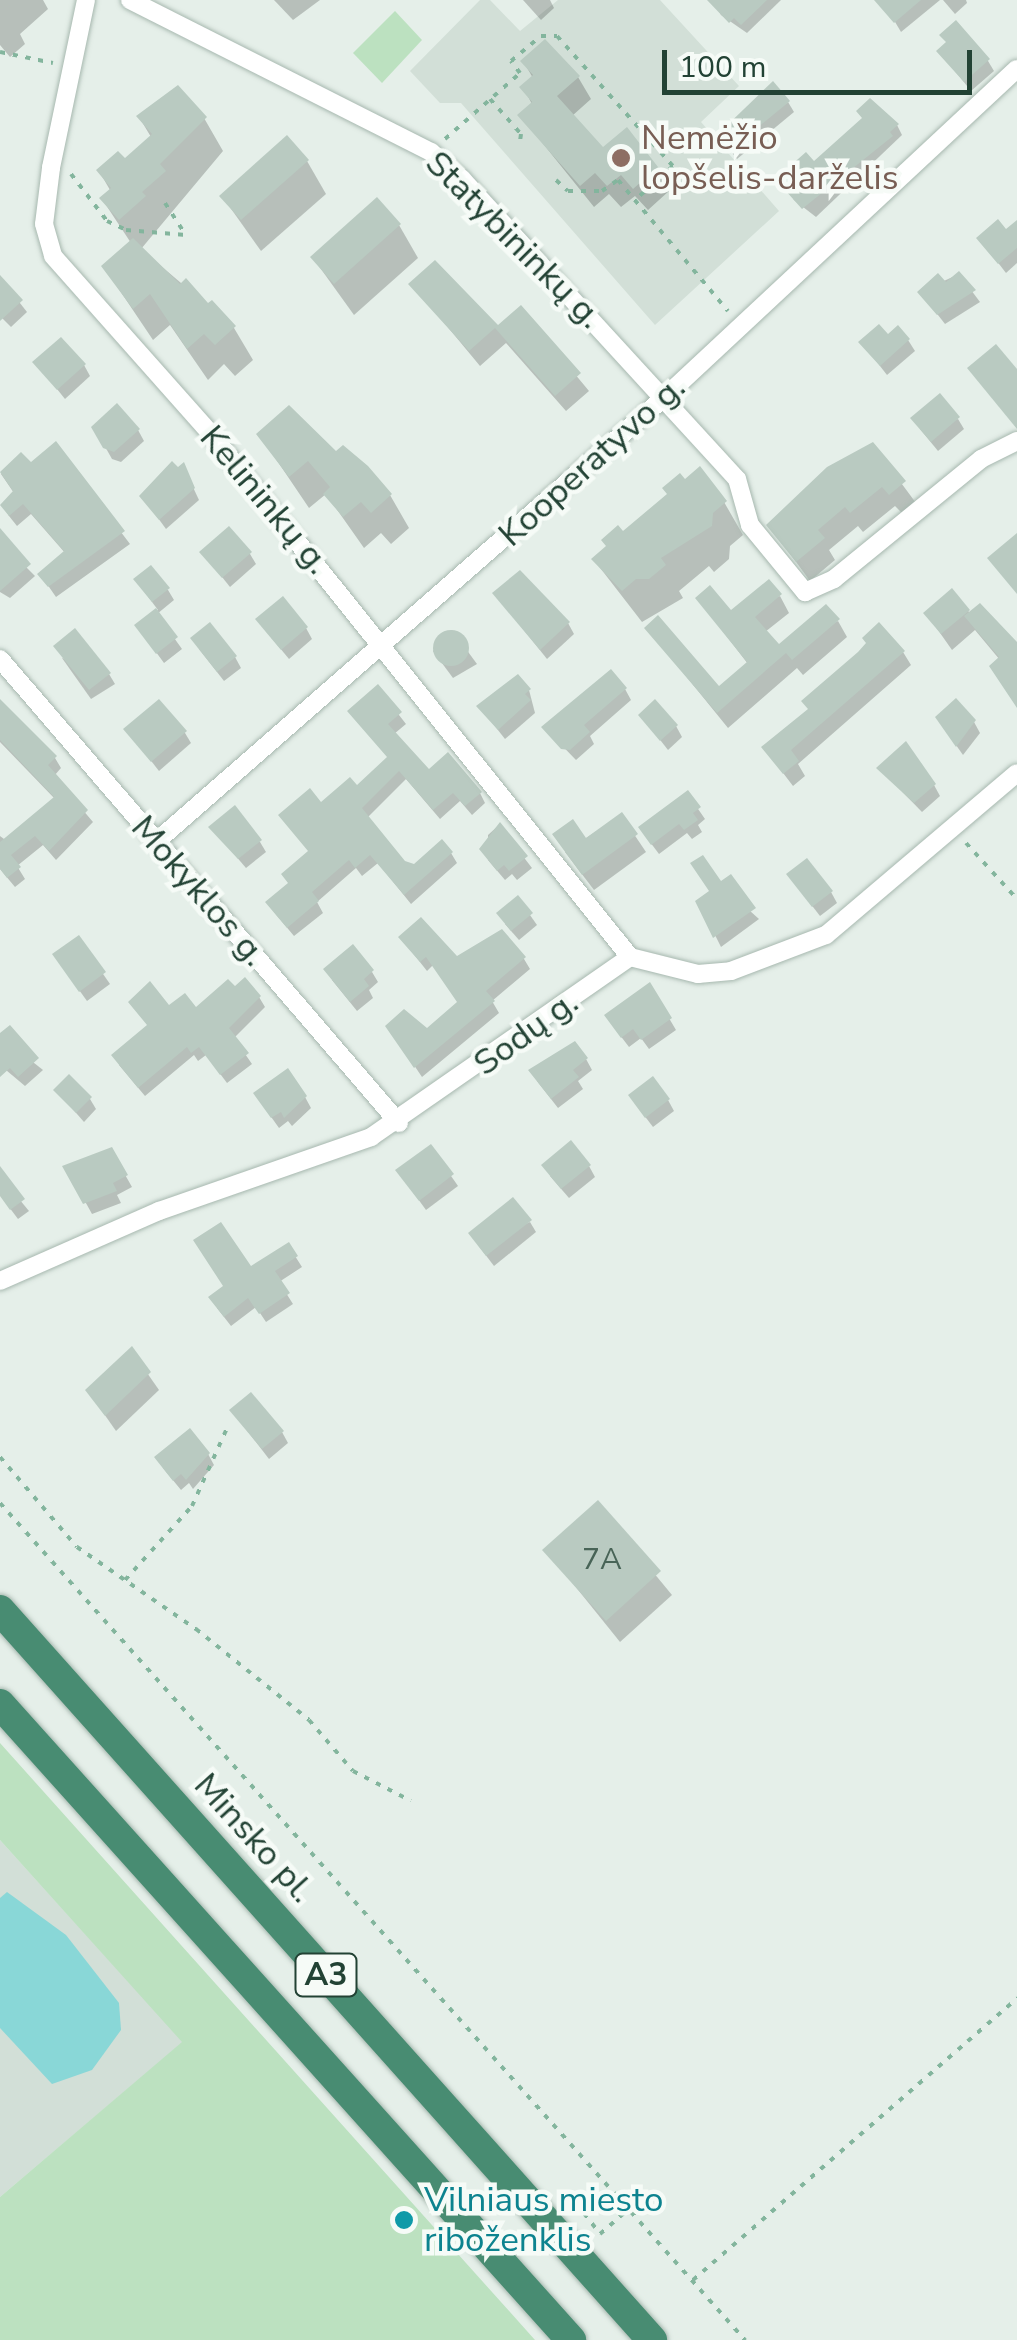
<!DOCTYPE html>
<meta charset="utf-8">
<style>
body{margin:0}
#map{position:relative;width:1017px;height:2340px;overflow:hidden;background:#e5efe9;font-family:"Nunito Sans",sans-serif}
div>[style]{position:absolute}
.built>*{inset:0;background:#d2dfd7}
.green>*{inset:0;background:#bce1c0}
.water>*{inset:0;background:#89d7d7}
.shadow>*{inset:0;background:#0003}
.building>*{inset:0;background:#b9cac1}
.round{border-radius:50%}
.path>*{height:4px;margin-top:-2px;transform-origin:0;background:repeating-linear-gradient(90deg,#83b59d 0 5px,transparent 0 13px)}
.roads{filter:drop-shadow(0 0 2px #a7b8af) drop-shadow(0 0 2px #a7b8af)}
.minor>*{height:18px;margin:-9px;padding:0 9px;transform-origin:9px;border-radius:9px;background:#fff}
.trunk>*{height:30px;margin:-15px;padding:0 15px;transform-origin:15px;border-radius:15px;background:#488c72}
.dots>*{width:28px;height:28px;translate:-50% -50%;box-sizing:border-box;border:5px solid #f6fbf7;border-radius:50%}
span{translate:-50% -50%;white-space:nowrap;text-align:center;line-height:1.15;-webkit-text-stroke:9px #f6fbf7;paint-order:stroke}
.number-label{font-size:30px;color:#486457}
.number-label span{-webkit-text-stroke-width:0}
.shield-label span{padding:2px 8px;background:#f6fbf7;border:2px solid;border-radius:8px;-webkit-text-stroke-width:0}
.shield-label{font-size:32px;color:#224234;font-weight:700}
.education-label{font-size:35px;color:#785e54}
.left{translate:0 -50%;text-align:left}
.street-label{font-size:35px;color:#224234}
.culture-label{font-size:35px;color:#0d838f}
.scale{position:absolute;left:662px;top:50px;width:310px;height:45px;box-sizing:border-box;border:5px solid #224234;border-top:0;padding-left:12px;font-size:30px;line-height:35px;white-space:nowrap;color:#224234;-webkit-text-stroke:8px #f6fbf7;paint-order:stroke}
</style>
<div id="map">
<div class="built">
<i style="clip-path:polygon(480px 0,490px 0,520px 31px,558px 0,660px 0,739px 86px,701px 122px,779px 211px,655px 325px,461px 103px,440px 103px,410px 71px)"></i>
<i style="clip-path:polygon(0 1840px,183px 2042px,0 2197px)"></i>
</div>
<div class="green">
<i style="clip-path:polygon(395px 11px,422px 40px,382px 83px,353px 53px)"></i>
<i style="clip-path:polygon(0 1743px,535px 2340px,0 2340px,0 2197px,182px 2042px,0 1840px)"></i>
</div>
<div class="water">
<i style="clip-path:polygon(7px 1892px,66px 1935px,119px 2003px,121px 2030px,92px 2070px,52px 2084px,0 2028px,0 1898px)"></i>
</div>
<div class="shadow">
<i style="clip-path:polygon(0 0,43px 0,48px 9px,20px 34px,25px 44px,10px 57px,0 45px)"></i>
<i style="clip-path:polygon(274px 0,320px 0,293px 20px)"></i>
<i style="clip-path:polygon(523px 0,550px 0,554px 8px,541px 20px)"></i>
<i style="clip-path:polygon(723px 0,781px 0,747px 33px,721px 15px,716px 6px)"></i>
<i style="clip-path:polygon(882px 0,940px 0,901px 32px)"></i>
<i style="clip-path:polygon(943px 0,966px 0,967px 3px,955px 14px)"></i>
<i style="clip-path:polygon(939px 51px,988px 61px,994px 71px,971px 91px)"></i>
<i style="clip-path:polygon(523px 61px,578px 77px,591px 99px,572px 116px,603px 151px,656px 169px,669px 191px,648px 210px,635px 196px,621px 207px,609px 194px,594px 207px,520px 115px,532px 104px,523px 87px,533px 78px)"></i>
<i style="clip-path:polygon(788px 102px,794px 112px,737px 159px,726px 145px)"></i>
<i style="clip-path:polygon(139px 117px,204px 118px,223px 151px,141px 249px,234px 328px,253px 360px,235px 376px,224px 364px,208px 380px,170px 325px,153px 340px,104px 267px,131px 243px,102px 199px,110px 190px,99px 171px,125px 162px,151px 137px)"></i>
<i style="clip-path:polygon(897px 125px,902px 135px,816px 217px,794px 200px,788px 190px,814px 165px)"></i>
<i style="clip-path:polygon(307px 161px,326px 194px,261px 251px,222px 196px)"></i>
<i style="clip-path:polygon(399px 225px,418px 258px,354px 315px,313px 258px)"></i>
<i style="clip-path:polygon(1017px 231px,1017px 263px,1006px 273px,979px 238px)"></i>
<i style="clip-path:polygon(959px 274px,980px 302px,945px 324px,920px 292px)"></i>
<i style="clip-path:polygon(1px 279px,27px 312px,11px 327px,0 316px)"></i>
<i style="clip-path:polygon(412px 284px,498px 328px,520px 308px,589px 391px,566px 411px,506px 343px,480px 366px)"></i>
<i style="clip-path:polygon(888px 337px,908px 340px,915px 351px,887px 375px,862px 343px)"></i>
<i style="clip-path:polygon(36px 363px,84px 365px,90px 376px,65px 399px)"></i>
<i style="clip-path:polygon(958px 419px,964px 429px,938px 451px,920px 429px)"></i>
<i style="clip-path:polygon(94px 427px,138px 430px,144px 441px,121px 462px,112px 459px)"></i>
<i style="clip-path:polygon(259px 434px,336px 454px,390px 495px,409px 528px,391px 544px,381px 533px,364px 548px,326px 494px,309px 508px)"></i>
<i style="clip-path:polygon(55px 445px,130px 544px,56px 597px,40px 574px,66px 554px,31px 514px,17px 526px,9px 516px,2px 504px,14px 493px,1px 474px,21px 456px,30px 466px)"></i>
<i style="clip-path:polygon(873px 445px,916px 503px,903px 514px,895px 506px,863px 532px,858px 526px,829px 550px,835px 560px,810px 581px,769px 525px)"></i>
<i style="clip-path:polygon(183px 466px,199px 500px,166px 529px,142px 496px)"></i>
<i style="clip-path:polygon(724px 502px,743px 535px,730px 546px,729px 559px,714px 572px,709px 566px,679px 591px,683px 598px,642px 622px,594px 560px)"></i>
<i style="clip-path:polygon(0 541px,35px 576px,10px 598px,0 592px)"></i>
<i style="clip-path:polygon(202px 552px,250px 554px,256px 564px,230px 587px)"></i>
<i style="clip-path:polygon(143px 590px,168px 590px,174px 600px,157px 614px,182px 649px,164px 663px,137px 626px,158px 610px)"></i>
<i style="clip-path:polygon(495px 594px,568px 623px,574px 634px,547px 659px)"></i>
<i style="clip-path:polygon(780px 596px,789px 613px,765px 632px,779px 647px,838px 621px,847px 637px,803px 675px,797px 668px,728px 728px,647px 628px,719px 689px,748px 664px,698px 599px,730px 614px)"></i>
<i style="clip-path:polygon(968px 611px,1017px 653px,1017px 706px,1000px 660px,975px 630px,952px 650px,926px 613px)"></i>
<i style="clip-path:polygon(306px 628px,312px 639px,289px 659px,265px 630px)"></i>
<i style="clip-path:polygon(452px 630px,477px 664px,453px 678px,433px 651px)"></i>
<i style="clip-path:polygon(199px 649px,235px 657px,241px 668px,224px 681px)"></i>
<i style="clip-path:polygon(903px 652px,911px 665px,798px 764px,805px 776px,793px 786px,764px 748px)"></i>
<i style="clip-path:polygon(62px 658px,109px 674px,115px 684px,91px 699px)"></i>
<i style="clip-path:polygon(378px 688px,406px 724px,394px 734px,429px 773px,480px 793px,485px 803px,472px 815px,460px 801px,440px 819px,406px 779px,367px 818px,404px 863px,415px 867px,451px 853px,457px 863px,411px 904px,378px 863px,362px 876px,356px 868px,317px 902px,323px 913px,294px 936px,274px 912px,310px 853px,321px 805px,357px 789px,389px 759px)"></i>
<i style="clip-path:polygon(625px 689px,631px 700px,590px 736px,594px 744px,576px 760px,544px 727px)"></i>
<i style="clip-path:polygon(529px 690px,535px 713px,505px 739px,479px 706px)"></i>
<i style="clip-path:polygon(0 701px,55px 758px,61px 768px,54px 776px,93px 822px,56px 860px,43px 845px,17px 866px,25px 879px,15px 887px,0 869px,0 836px,8px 842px,55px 799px,0 742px)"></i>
<i style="clip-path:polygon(643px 718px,676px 726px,682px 737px,668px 750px)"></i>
<i style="clip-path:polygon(974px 722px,980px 733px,963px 755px,944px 728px)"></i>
<i style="clip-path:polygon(127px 730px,185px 733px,191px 743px,159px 771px)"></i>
<i style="clip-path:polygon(879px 768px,934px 785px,940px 796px,922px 812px)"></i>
<i style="clip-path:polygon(687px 793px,705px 819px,698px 825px,702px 832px,692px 839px,687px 833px,659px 854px,647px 838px)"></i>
<i style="clip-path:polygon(621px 815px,646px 852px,594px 890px,565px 852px)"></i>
<i style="clip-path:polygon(499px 825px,532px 868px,517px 880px,512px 874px,505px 880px,488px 860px,488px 835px)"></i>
<i style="clip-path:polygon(211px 827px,260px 842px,266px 852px,246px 868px)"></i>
<i style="clip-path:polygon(721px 885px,759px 919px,721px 947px,698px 901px)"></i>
<i style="clip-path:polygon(796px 885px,831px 892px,837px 903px,820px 916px)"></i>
<i style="clip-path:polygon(518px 898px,537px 925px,519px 940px,505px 924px)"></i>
<i style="clip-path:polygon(78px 938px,110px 984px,87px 1001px,61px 965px)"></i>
<i style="clip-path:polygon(401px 938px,456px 959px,524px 959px,530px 969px,492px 1001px,499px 1013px,422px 1077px,395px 1037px,427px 1031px,460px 1004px,433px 965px,427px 971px)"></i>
<i style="clip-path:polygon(372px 972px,378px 982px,369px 990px,373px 998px,357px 1011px,332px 980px)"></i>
<i style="clip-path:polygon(650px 986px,676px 1030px,649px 1049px,641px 1038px,629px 1047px,613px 1026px)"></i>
<i style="clip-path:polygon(235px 989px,259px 997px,265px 1007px,234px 1038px,252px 1064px,227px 1083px,206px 1055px,198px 1061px,194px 1055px,145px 1096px,119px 1065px,149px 1027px,168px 1008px,196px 1010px)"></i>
<i style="clip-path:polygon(0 1036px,43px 1070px,25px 1086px,0 1065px)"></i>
<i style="clip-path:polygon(586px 1059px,592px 1070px,578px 1081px,583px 1089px,558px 1108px,537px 1081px)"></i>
<i style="clip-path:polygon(56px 1090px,90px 1099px,96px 1109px,84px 1122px)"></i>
<i style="clip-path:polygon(305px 1097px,311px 1108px,292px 1126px,288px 1121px,279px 1128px,262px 1104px)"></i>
<i style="clip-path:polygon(668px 1100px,674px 1111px,653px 1127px,637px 1106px)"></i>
<i style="clip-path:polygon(431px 1147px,458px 1186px,426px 1210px,405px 1181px)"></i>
<i style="clip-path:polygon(111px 1150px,132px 1187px,117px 1195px,121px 1203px,92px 1214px,66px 1167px)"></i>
<i style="clip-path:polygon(589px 1166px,595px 1177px,569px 1198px,550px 1176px)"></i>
<i style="clip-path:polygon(0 1176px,29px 1211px,18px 1219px,0 1195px)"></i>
<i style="clip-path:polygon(530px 1222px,536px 1232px,494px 1266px,478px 1245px)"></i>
<i style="clip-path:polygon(288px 1245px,302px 1267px,279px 1282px,293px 1304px,266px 1322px,256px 1307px,231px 1326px,217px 1308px,226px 1287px)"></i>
<i style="clip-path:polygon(131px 1350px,159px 1390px,116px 1431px,88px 1391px)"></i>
<i style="clip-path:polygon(232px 1411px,282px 1432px,288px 1443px,269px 1459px)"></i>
<i style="clip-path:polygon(208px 1454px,214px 1465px,193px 1489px,189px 1483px,181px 1490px,163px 1468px)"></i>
<i style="clip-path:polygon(597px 1504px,672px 1595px,620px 1642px,546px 1550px)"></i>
</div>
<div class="building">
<i style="clip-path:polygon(707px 0,767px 0,741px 25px,734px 18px,729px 23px)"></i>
<i style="clip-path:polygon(874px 0,921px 0,894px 23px)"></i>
<i style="clip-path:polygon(956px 20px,990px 59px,964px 82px,936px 51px,946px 42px,939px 35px)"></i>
<i style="clip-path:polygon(545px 39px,580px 76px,557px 96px,603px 147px,627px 127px,658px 167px,633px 189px,621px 175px,607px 186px,595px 173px,580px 186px,517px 115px,532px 102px,519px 87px,533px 75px,520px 61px)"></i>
<i style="clip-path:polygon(773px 81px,790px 101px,729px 151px,717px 135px)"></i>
<i style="clip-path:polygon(178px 85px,207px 117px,160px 164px,166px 171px,142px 192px,146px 196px,119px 220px,99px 198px,111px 188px,96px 170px,118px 151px,125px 158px,152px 134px,136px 116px)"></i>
<i style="clip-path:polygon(870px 98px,899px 124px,890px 132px,893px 136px,802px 209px,785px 190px,797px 176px,789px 167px,806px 152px,814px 161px,862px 118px,856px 111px)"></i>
<i style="clip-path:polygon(287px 135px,309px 160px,241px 220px,219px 196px)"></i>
<i style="clip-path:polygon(377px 197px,401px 224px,334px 284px,310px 257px)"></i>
<i style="clip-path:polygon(998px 219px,1006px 229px,1017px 220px,1017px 248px,998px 264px,976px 238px)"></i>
<i style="clip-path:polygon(133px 238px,180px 284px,186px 278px,208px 303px,212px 300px,236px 326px,215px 345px,204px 334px,187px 349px,150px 294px,133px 309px,101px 266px)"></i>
<i style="clip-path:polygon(435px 260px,498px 325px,521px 305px,581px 373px,555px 396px,495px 328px,469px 351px,408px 284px)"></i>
<i style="clip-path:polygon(959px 271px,976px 290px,937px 315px,917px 292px,938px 273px,946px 282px)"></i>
<i style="clip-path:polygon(0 275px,23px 300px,0 321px)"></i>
<i style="clip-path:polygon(879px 324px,888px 334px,898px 325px,910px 339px,880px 366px,858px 342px)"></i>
<i style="clip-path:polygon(61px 337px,86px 364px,57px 390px,32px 362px)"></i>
<i style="clip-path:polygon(996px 344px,1017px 369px,1017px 429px,967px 368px)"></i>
<i style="clip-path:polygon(940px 393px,960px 417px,931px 442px,910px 418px)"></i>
<i style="clip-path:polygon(117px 403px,140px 429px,114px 452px,103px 448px,91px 427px)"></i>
<i style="clip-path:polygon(289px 405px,336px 451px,343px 445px,368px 466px,392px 494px,371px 513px,361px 502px,343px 517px,323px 494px,330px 487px,308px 461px,289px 477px,256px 434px)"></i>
<i style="clip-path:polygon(56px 441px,125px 531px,48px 587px,37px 574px,64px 551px,23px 504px,9px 516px,0 505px,13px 491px,0 472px,21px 452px,31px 462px)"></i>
<i style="clip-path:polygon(873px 442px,906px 481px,889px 495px,882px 487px,850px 513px,845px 507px,818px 530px,825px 538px,796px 562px,766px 525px,827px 467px)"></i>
<i style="clip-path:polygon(172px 461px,178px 467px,184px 462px,195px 488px,159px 520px,139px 496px)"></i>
<i style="clip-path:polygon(700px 466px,727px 501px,713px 513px,712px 526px,661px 558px,666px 565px,649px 579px,636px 579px,622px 591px,591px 559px,606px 546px,601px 540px,618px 525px,623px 531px,667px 494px,662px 488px,680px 473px,685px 479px)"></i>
<i style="clip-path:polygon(229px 526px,252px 552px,222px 578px,199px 552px)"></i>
<i style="clip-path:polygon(0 528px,31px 564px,0 591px)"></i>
<i style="clip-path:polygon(1017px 533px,1017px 594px,987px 558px)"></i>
<i style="clip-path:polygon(151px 565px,170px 588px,152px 602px,133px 579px)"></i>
<i style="clip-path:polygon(520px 570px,570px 622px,540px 650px,492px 593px)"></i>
<i style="clip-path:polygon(769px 579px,782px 594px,755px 617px,779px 644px,826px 604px,840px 619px,792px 660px,786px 653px,717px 713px,644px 628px,658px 615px,719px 686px,747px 662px,695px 598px,710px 585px,731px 610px)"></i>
<i style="clip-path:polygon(952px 588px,970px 610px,941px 634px,923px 613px)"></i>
<i style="clip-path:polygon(283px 596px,308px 627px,281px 650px,255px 619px)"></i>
<i style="clip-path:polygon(980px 603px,1017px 642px,1017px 708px,989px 666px,999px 657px,964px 616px)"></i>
<i style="clip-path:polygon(156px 608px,178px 637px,156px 654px,134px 625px)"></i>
<i style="clip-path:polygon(210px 622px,237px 656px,217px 672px,190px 638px)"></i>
<i style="clip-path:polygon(879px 622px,905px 651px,791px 750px,799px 761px,783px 774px,761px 747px,808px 709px,801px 701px,858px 652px,866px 643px,862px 638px)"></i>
<i style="clip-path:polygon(75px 628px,111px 673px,89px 690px,53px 646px)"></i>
<i class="round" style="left:433px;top:630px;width:36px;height:36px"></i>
<i style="clip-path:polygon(611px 669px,627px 688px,584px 725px,590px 732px,570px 750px,561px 749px,541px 727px)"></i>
<i style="clip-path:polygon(518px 674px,531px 689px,525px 694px,531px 700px,498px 730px,476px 706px)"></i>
<i style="clip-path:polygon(378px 684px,402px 712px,388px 724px,429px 769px,448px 752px,482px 792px,465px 806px,453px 793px,433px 810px,399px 771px,362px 808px,405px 861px,414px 864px,442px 839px,453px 852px,404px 895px,370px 855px,355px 868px,349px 860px,312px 892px,319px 901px,287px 928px,265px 902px,288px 883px,281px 874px,308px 851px,278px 815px,310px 788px,321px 802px,350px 777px,357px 785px,387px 757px,347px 711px)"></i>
<i style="clip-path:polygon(956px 698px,976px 720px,956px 747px,935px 717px)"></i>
<i style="clip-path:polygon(0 699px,57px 756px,48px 765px,88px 810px,49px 851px,35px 836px,11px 855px,21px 867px,7px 878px,0 869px,0 842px,54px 797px,0 740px)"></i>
<i style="clip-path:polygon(159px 699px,187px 731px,151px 762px,123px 729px)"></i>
<i style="clip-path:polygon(655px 699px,678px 725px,660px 741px,638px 715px)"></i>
<i style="clip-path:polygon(906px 741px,936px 784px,914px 803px,876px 768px)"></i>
<i style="clip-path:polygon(688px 790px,701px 807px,693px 813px,698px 820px,684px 830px,679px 824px,651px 845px,638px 827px)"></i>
<i style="clip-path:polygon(235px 805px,262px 840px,238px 859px,208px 827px)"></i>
<i style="clip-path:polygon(622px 812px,638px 834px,582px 875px,552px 834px,573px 819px,586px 838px)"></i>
<i style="clip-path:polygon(500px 822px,528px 856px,509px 871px,504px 865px,497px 871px,479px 849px)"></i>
<i style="clip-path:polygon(703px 855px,721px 881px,731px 874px,756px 908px,713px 938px,695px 901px,709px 891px,690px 863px)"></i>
<i style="clip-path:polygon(807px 858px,833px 891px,812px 907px,786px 874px)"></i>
<i style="clip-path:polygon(518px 895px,533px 913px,511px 931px,496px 913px)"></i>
<i style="clip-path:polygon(421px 917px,457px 956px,502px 929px,526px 957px,486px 991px,495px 1001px,414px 1068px,385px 1026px,404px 1009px,427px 1028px,457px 1002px,426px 957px,420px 962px,398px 937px)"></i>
<i style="clip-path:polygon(79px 935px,106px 972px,79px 992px,52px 954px)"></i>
<i style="clip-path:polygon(353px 944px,374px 970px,364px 979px,369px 986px,350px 1002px,323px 969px)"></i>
<i style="clip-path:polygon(245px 977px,261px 996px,229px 1028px,249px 1053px,220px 1075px,199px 1047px,191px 1053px,187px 1047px,138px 1088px,111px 1055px,147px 1025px,128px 1002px,150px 981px,169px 1005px,185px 993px,196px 1007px,228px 979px,235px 986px)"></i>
<i style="clip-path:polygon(650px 982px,672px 1018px,641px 1040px,633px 1029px,621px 1038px,604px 1015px)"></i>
<i style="clip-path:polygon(10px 1025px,39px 1058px,18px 1077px,10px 1068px,0 1077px,0 1033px)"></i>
<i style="clip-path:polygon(575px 1041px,588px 1058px,573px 1070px,579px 1077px,551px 1099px,528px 1070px)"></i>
<i style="clip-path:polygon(288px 1068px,307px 1096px,284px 1118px,281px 1112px,271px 1118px,253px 1093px)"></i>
<i style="clip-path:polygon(69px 1074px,92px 1097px,76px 1113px,53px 1090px)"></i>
<i style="clip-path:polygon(653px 1076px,670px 1099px,645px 1118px,628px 1095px)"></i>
<i style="clip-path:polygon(571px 1140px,591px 1165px,561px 1189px,541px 1165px)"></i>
<i style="clip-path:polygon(431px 1144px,454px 1174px,419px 1201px,395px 1170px)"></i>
<i style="clip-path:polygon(112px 1147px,128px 1175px,113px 1183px,117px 1191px,83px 1204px,62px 1166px)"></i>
<i style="clip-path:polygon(0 1166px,25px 1199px,10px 1210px,0 1196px)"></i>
<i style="clip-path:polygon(513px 1197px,532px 1220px,486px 1256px,468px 1233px)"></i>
<i style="clip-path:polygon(221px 1222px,251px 1266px,289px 1242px,298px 1256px,275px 1271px,290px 1293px,259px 1314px,248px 1298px,224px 1317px,208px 1297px,223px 1286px,193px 1240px)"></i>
<i style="clip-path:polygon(132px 1346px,151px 1372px,105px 1416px,85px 1390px)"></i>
<i style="clip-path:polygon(251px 1392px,284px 1431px,262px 1449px,229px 1410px)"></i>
<i style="clip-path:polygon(190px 1428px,210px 1453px,186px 1480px,181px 1474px,173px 1481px,154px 1457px)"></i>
<i style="clip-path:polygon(598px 1500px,661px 1571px,606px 1621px,542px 1550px)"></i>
</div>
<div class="path">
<i style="left:0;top:52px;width:54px;rotate:11.7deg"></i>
<i style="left:490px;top:99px;width:47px;rotate:48.5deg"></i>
<i style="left:521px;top:134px;width:7px;rotate:98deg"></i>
<i style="left:445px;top:139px;width:100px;rotate:-41.3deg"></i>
<i style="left:520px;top:73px;width:15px;rotate:-127deg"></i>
<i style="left:511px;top:61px;width:39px;rotate:-40deg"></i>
<i style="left:541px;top:36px;width:16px"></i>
<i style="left:557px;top:36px;width:174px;rotate:48.3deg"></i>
<i style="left:673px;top:166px;width:51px;rotate:138.2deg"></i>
<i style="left:71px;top:174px;width:59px;rotate:52.5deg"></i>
<i style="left:107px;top:221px;width:21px;rotate:25deg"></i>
<i style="left:126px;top:230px;width:60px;rotate:4.8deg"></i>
<i style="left:556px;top:180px;width:16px;rotate:43deg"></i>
<i style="left:568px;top:191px;width:34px"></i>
<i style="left:602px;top:191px;width:19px;rotate:-35deg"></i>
<i style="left:618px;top:180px;width:171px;rotate:50deg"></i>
<i style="left:165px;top:203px;width:38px;rotate:57deg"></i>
<i style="left:966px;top:843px;width:76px;rotate:47.7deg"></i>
<i style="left:0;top:1457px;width:118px;rotate:49.5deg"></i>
<i style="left:77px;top:1547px;width:145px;rotate:34.6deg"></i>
<i style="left:196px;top:1629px;width:145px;rotate:38.8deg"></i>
<i style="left:309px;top:1720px;width:67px;rotate:49.2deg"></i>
<i style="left:353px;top:1771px;width:65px;rotate:27.3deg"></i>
<i style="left:0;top:1503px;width:1121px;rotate:48.33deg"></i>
<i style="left:125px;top:1580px;width:100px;rotate:-47.8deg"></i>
<i style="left:192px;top:1506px;width:88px;rotate:-65.8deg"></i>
<i style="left:576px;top:2203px;width:39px;rotate:52deg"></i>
<i style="left:600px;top:2234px;width:38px;rotate:-41deg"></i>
<i style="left:693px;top:2280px;width:430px;rotate:-41deg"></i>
</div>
<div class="roads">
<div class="minor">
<i style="left:86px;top:0;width:172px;rotate:101.8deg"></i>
<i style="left:51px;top:168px;width:56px;rotate:97.1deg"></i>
<i style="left:44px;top:224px;width:33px;rotate:74deg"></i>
<i style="left:53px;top:256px;width:238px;rotate:48.4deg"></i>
<i style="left:211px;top:434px;width:670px;rotate:51.3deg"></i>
<i style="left:130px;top:0;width:337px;rotate:26.8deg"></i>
<i style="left:431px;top:152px;width:41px;rotate:41.1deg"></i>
<i style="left:462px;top:179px;width:407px;rotate:47.5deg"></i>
<i style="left:737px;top:479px;width:48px;rotate:74.2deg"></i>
<i style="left:750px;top:525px;width:87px;rotate:50.6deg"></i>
<i style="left:805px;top:592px;width:32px;rotate:-24deg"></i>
<i style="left:834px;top:579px;width:190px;rotate:-39.2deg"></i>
<i style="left:981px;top:459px;width:40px;rotate:-26.6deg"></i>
<i style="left:0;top:659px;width:612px;rotate:49.31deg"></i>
<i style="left:157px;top:841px;width:678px;rotate:-41.17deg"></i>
<i style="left:667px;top:395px;width:478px;rotate:-43deg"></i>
<i style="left:0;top:1281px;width:174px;rotate:-23.8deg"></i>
<i style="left:159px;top:1211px;width:225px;rotate:-19.2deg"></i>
<i style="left:371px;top:1137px;width:315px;rotate:-34.8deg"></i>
<i style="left:630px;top:957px;width:70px;rotate:14deg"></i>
<i style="left:698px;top:974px;width:33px;rotate:-5deg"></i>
<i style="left:731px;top:971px;width:102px;rotate:-20.8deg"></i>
<i style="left:826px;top:935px;width:250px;rotate:-40.3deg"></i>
</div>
<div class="trunk">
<i style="left:0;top:1610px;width:979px;rotate:48.23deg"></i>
<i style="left:0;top:1704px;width:855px;rotate:48.08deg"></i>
</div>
</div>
<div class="dots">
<i style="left:621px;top:158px;background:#8d6e63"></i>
<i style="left:404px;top:2220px;background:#0f9aa8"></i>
</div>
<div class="number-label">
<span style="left:602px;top:1560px">7A</span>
</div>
<div class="shield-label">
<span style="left:326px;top:1975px">A3</span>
</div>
<div class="education-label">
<span class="left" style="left:641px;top:158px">Nemėžio<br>lopšelis-darželis</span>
</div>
<div class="street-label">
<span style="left:514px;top:240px;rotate:45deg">Statybininkų g.</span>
<span style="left:592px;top:461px;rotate:-42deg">Kooperatyvo g.</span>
<span style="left:265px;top:500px;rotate:50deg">Kelininkų g.</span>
<span style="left:199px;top:891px;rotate:49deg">Mokyklos g.</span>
<span style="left:526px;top:1033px;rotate:-36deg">Sodų g.</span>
<span style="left:254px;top:1838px;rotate:48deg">Minsko pl.</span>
</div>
<div class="culture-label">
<span class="left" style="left:424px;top:2220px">Vilniaus miesto<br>riboženklis</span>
</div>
<div class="scale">100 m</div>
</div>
